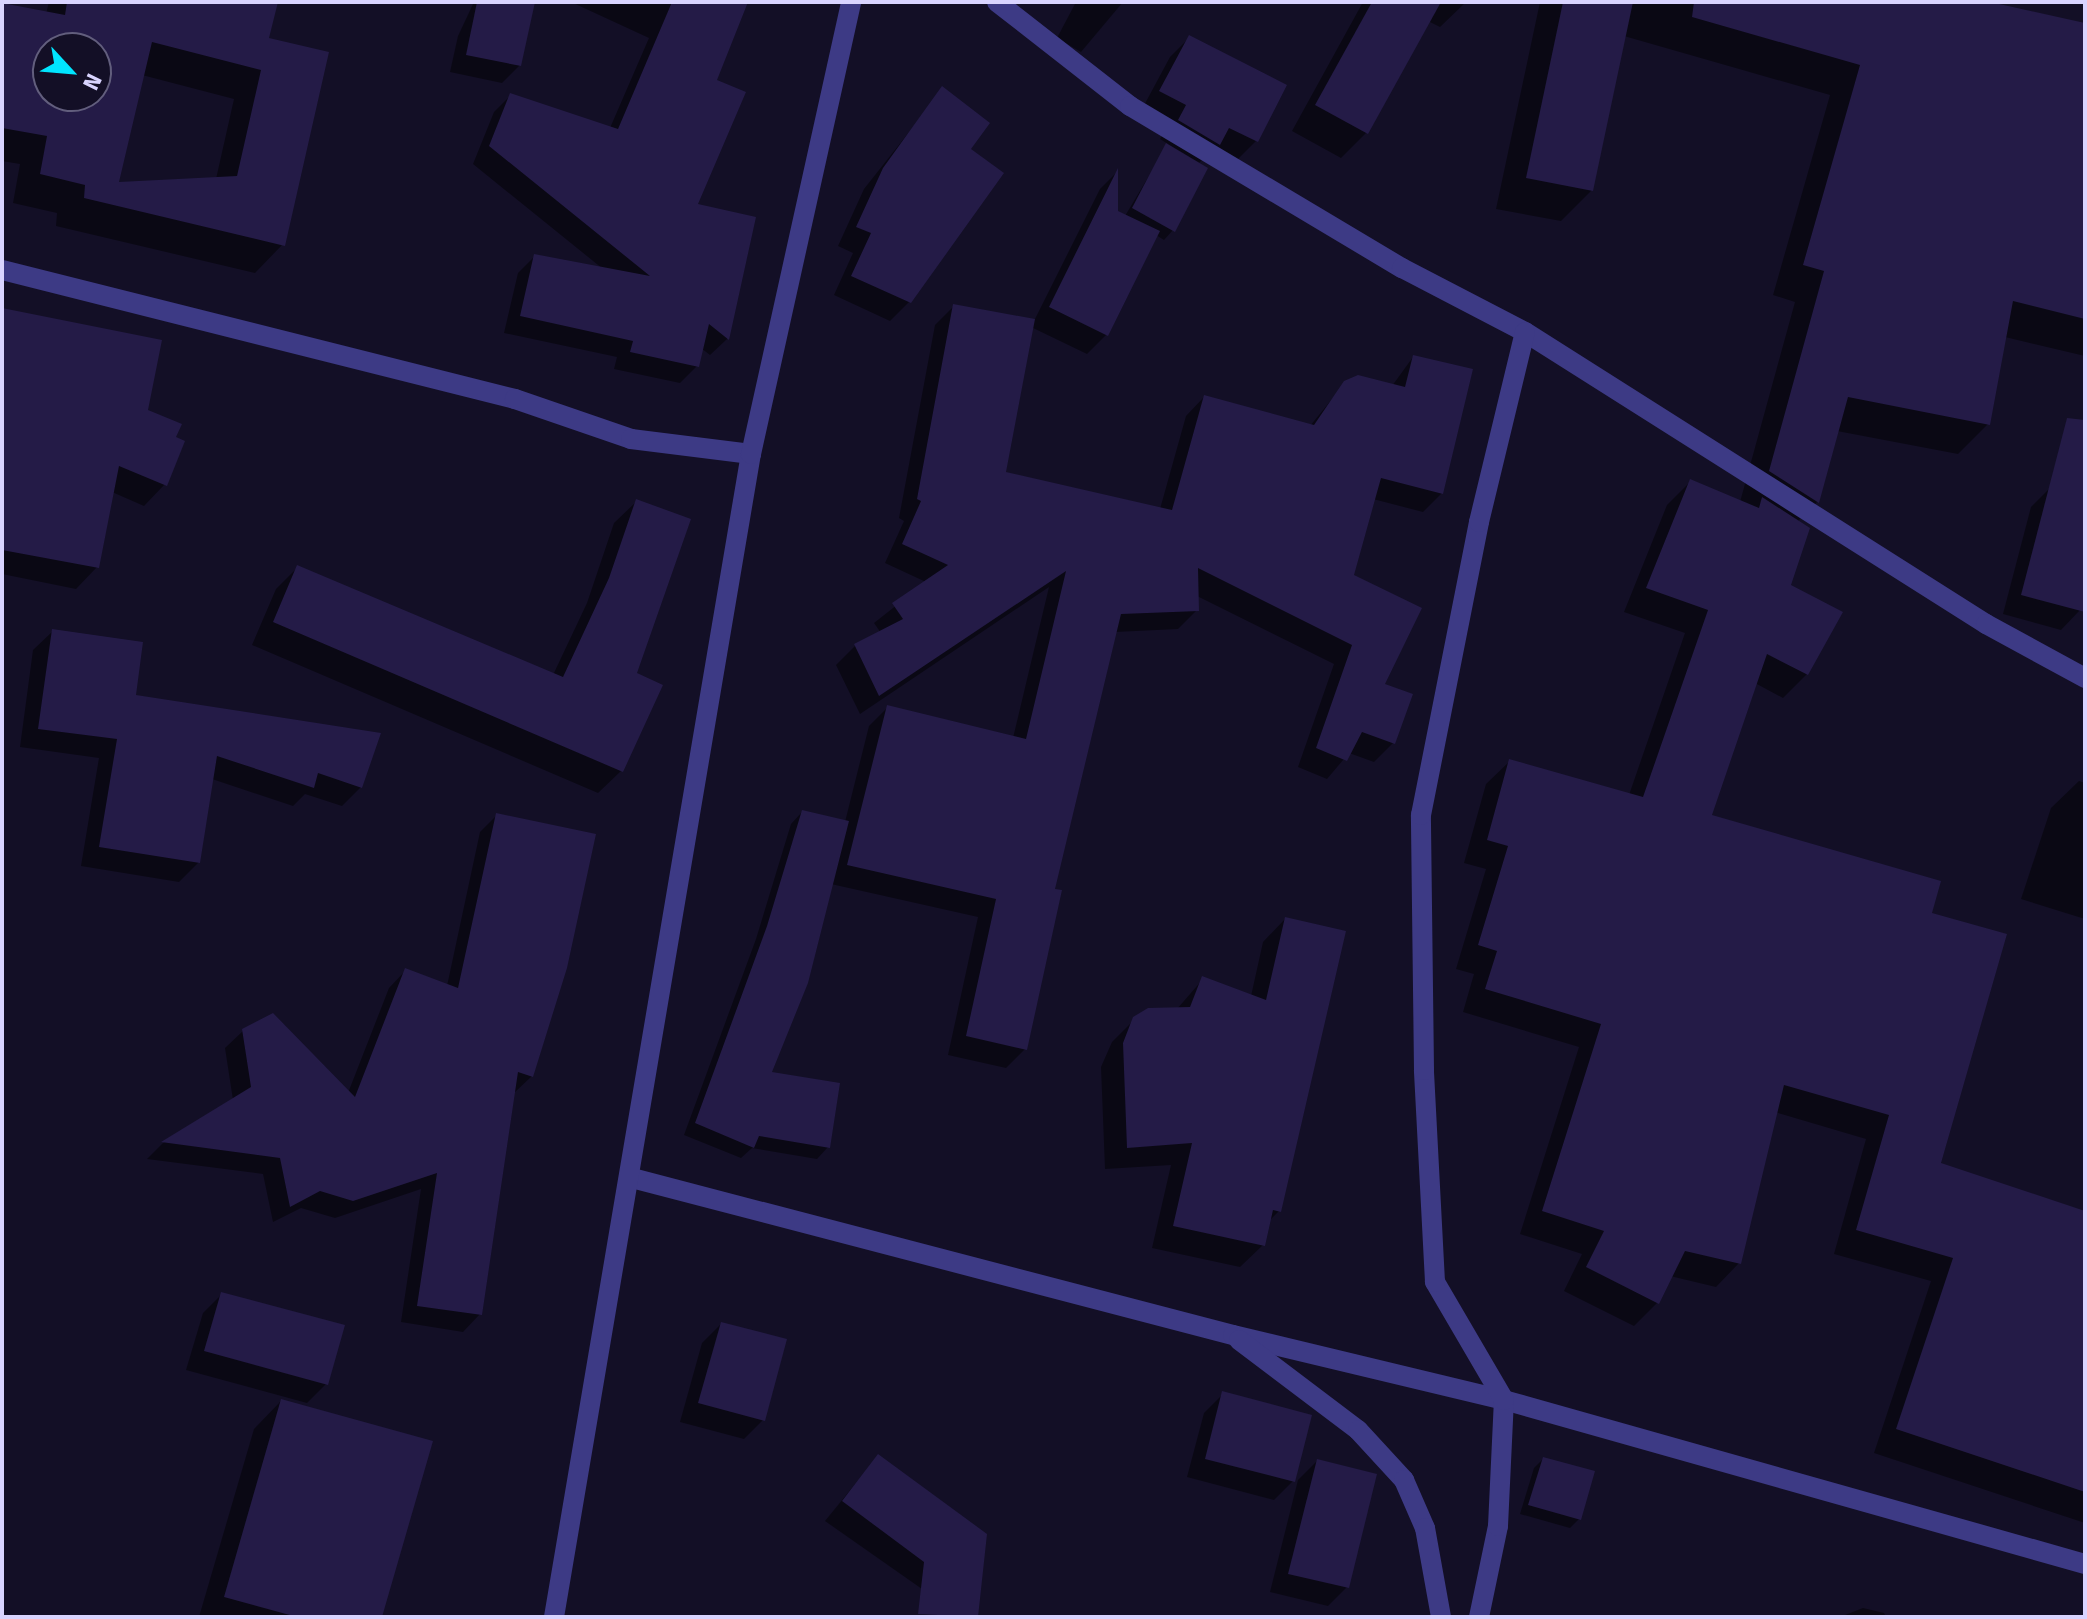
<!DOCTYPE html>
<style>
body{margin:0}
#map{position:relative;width:2087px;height:1619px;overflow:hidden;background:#130f26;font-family:"Fira Sans",sans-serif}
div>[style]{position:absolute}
.shadow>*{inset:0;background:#0007}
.building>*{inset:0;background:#241b47}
.minor>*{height:20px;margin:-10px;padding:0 10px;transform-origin:10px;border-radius:10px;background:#3d3a85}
span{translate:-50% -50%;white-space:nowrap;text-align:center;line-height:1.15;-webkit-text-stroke:8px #130f26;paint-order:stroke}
.frame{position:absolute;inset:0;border:4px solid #d9d4ff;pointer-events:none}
.north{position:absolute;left:32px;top:32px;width:80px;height:80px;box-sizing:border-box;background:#130f26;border:2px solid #625e7d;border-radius:50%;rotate:116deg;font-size:22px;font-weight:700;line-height:32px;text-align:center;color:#d9d4ff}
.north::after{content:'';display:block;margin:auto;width:28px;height:36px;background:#00e5ff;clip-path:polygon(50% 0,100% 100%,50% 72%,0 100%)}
</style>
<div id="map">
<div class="shadow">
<i style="clip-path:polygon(evenodd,49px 2px,276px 2px,267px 39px,283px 244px,255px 273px,56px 226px,57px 213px,13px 203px,20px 164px,2px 161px,2px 5px,46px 14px,49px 2px,48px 48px,96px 48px,96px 96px,48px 96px,48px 48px,49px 2px,142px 75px,234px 99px,216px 179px,116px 184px,142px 75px)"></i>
<i style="clip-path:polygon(474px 2px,533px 2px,520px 65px,502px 83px,450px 72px,458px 36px)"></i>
<i style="clip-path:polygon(571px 2px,746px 2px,714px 81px,695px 206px,754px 219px,727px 339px,710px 355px,701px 348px,697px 366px,680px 383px,614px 369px,617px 357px,504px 333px,518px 273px,535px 256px,603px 269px,473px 164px,494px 112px,511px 95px,610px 128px,649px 38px)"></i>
<i style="clip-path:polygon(1076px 2px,1123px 2px,1081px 52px,1057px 38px)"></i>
<i style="clip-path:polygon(1363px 2px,1466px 2px,1440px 27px,1428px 21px,1366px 133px,1341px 158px,1292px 131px)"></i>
<i style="clip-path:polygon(1540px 2px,1981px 2px,2085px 25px,2085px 356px,2005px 337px,1988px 424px,1958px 454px,1837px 431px,1817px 502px,1797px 522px,1788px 586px,1807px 674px,1783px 698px,1755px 683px,1710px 816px,1929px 914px,1938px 1164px,2085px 1213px,2085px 1523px,1874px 1453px,1931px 1281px,1834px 1254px,1866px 1139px,1775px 1112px,1739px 1263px,1716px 1287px,1670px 1276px,1657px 1303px,1634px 1326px,1564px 1291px,1582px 1254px,1520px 1234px,1579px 1047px,1463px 1012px,1474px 974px,1456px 969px,1486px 869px,1464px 863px,1486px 784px,1510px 761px,1629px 795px,1685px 633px,1624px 612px,1667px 505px,1690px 482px,1740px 502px,1795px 302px,1773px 295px,1830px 95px,1624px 36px,1592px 190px,1561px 221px,1496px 209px)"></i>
<i style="clip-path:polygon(1189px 38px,1256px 141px,1237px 160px,1214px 148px,1198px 164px,1173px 230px,1164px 240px,1156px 235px,1106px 335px,1087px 354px,1031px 327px,1004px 474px,1160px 509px,1186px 416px,1204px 397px,1310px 426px,1345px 383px,1392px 386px,1413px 357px,1442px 493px,1423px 512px,1373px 499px,1352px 576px,1393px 743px,1374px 762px,1349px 753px,1327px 779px,1298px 767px,1334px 664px,1197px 596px,1197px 610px,1178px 629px,1115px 632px,1053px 890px,1025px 1049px,1006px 1068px,948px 1055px,978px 917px,831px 884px,769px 1074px,828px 1147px,817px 1159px,752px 1148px,741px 1158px,684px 1135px,756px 939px,791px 824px,802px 812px,845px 822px,869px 726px,888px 707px,1013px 738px,1049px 587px,860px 714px,836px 665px,855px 646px,881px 633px,874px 623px,926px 582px,885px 563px,904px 521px,899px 518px,935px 325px,954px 306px,1034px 321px,1100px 189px,1116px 173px,1116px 212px,1125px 216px,1168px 144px,1160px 139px,1168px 125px,1141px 111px,1170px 57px)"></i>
<i style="clip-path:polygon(943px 89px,969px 149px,909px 302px,890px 321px,834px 295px,853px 253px,838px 246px,864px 189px)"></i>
<i style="clip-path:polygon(2px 294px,2px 310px,146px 411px,174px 438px,165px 484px,144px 506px,112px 492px,97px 567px,76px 589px,2px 574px)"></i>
<i style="clip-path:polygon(2050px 488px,2085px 497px,2085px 593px,2080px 610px,2061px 630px,2003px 614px,2031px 507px)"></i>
<i style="clip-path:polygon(637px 501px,635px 674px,621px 771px,598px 793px,252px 645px,276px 589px,298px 567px,553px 675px,587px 603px,614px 523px)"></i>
<i style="clip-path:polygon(53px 631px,134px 696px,361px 787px,342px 806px,305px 794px,293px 806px,212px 779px,199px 862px,179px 882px,81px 866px,99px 758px,20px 747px,33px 650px)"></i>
<i style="clip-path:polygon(2079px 781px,2085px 783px,2085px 919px,2021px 899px,2051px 808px)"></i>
<i style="clip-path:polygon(497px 815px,532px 1076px,514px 1093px,480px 1314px,463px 1332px,401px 1322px,421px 1189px,335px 1218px,301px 1208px,273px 1222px,263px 1174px,147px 1159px,163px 1143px,233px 1100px,225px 1048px,243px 1031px,348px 1093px,389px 988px,406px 970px,447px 986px,480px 832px)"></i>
<i style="clip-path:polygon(1285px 919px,1279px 1211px,1268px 1222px,1263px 1245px,1240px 1267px,1152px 1248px,1171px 1165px,1105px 1169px,1101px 1067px,1112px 1042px,1135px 1019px,1177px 1009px,1203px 979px,1251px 996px,1263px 942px)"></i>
<i style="clip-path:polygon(222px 1294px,326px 1384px,307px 1403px,186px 1370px,203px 1313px)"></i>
<i style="clip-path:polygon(721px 1324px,763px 1420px,744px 1439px,680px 1422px,702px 1343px)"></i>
<i style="clip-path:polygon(1223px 1394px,1293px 1481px,1274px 1500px,1187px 1477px,1204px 1413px)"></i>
<i style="clip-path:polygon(281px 1401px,380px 1617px,199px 1617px,254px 1429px)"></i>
<i style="clip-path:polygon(878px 1456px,977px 1601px,962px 1617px,825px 1521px)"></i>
<i style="clip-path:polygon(1543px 1459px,1579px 1519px,1570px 1528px,1520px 1514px,1534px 1468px)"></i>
<i style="clip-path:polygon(1317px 1461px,1347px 1587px,1328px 1606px,1270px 1592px,1298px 1480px)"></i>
<i style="clip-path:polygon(1863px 1608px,1884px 1613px,1886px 1617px,1840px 1617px)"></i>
</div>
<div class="building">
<i style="clip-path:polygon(evenodd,67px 2px,278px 2px,269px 38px,329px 52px,285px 246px,84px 198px,85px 185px,40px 174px,47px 136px,2px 128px,2px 3px,65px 15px,67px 2px,152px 42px,261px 70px,237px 176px,119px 182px,152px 42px,67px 2px,48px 48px,96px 48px,96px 96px,48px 96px,48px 48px)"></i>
<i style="clip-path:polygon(477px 2px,535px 2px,521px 66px,466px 55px)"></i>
<i style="clip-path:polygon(672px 2px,748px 2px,717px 80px,746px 92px,698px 204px,756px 217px,729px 340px,709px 324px,699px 367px,630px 352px,633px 341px,520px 316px,534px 254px,650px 276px,489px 146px,510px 93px,618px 129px)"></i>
<i style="clip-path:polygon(1372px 2px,1441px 2px,1368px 134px,1315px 105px)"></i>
<i style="clip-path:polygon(1563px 2px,1633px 2px,1593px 191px,1526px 178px)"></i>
<i style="clip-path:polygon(1694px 2px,1990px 2px,2085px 23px,2085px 319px,2013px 301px,1990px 425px,1848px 397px,1819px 503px,1769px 471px,1824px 271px,1803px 265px,1860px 65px,1692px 17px)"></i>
<i style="clip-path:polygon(1189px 35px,1287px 85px,1258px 142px,1229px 128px,1220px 145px,1178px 120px,1186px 105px,1159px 91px)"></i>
<i style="clip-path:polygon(942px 86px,990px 123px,971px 149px,1004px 173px,911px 303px,851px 276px,871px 233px,856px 227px,883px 168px)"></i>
<i style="clip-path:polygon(1166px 143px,1208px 168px,1175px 232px,1132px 208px)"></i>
<i style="clip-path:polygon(1118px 168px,1118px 211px,1160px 231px,1108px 336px,1049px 307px)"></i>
<i style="clip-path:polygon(953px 304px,1035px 319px,1006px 472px,1172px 510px,1204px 395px,1314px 425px,1344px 381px,1358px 375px,1405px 387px,1413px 355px,1473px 369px,1443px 494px,1381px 478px,1354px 575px,1422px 608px,1385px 684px,1413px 694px,1395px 744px,1362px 732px,1347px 761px,1316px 748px,1352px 645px,1198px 568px,1199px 611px,1121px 614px,1055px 889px,1062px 890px,1027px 1050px,966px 1036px,996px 899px,847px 865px,887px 705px,1026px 739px,1066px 571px,879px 696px,854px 644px,903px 619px,892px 603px,948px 565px,902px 544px,921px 501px,917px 499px)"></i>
<i style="clip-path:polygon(2px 308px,162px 340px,148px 410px,182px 424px,176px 437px,185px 441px,167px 486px,119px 466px,99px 568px,2px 550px)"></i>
<i style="clip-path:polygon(2067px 418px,2085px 420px,2085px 612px,2021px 595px)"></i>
<i style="clip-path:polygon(1690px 479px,1759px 508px,1762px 497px,1810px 528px,1791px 585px,1843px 612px,1808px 675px,1767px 654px,1712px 815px,1941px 881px,1932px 913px,2007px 934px,1941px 1163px,2085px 1211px,2085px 1492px,1896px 1429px,1953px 1258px,1856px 1230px,1889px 1115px,1784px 1085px,1741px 1264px,1685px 1251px,1659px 1304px,1586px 1267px,1604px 1231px,1542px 1211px,1601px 1024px,1485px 989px,1497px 951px,1478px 945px,1508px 846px,1487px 840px,1509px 759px,1643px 797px,1708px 610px,1646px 588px)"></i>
<i style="clip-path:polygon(636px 499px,691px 519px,637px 673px,663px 685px,623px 772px,273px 622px,297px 565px,563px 677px,609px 578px)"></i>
<i style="clip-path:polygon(52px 629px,143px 642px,136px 695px,381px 733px,362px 788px,318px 773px,314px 788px,217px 756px,200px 863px,99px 847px,117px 739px,38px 729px)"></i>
<i style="clip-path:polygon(802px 810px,849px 821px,808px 983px,772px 1072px,840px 1083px,830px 1148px,759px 1136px,754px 1148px,695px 1123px,767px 926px)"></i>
<i style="clip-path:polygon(496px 813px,596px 834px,567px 968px,533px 1077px,518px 1072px,482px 1315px,417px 1306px,437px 1173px,353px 1201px,320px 1191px,290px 1207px,280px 1158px,161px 1142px,251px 1087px,242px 1029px,273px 1013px,355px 1097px,405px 968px,458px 988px)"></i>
<i style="clip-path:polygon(1285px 917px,1346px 931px,1281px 1212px,1273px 1210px,1265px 1246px,1173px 1226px,1192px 1143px,1127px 1148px,1123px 1043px,1133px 1017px,1148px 1008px,1190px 1007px,1202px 976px,1266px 1000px)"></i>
<i style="clip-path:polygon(221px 1292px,345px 1325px,328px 1385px,204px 1351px)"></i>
<i style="clip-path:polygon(721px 1322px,787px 1339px,765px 1421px,698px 1403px)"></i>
<i style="clip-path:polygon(1222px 1391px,1312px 1415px,1295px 1482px,1205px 1459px)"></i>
<i style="clip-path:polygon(281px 1399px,433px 1441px,382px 1617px,297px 1617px,224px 1597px)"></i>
<i style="clip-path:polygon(878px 1454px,987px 1534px,978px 1617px,918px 1614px,924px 1562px,842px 1501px)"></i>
<i style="clip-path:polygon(1543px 1457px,1595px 1471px,1581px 1520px,1528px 1505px)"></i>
<i style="clip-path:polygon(1317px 1459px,1377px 1474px,1349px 1588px,1288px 1574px)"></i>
</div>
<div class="minor">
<i style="left:997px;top:2px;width:169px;rotate:38deg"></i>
<i style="left:1130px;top:106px;width:317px;rotate:30.8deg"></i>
<i style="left:1402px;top:268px;width:139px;rotate:27.5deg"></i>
<i style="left:1525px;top:332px;width:546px;rotate:32.35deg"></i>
<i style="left:1986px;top:624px;width:113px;rotate:28.6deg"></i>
<i style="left:2px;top:270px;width:529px;rotate:14.12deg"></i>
<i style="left:515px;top:399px;width:123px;rotate:19deg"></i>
<i style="left:631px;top:439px;width:121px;rotate:7.1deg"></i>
<i style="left:632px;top:1178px;width:621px;rotate:14.64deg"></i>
<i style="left:1233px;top:1335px;width:279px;rotate:13.5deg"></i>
<i style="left:1504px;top:1400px;width:604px;rotate:15.76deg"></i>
<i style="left:1239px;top:1340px;width:149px;rotate:37.1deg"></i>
<i style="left:1358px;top:1430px;width:68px;rotate:47.4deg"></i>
<i style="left:1404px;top:1480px;width:52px;rotate:66.4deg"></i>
<i style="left:1425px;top:1528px;width:90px;rotate:79.8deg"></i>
<i style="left:554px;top:1617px;width:1180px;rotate:-80.39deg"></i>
<i style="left:751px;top:454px;width:463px;rotate:-77.5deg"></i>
<i style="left:1479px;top:1617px;width:93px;rotate:-78.2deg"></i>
<i style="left:1498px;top:1526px;width:126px;rotate:-87.3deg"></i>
<i style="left:1504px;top:1400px;width:137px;rotate:-120.3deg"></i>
<i style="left:1435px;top:1282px;width:212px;rotate:-93deg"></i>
<i style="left:1424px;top:1070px;width:255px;rotate:-90.7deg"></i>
<i style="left:1421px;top:815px;width:299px;rotate:-78.8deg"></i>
<i style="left:1479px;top:522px;width:195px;rotate:-76.4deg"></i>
</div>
<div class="frame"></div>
<div class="north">N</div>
</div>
